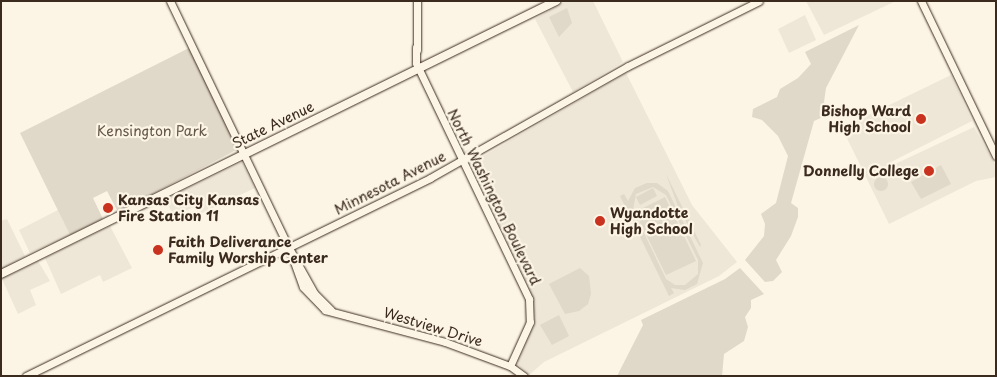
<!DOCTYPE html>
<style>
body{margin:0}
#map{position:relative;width:997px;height:377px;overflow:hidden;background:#fcf5e5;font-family:"Playpen Sans",sans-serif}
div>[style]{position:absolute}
.built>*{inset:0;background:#eee6d6}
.green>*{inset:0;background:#e0d8c8}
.round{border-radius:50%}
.roads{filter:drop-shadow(0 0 1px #3b2a1e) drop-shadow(0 0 1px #3b2a1e)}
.secondary>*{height:7px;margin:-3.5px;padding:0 3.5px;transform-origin:3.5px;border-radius:3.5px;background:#fcf5e5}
.primary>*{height:8px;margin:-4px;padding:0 4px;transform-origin:4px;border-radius:4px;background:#fcf5e5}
.dots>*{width:14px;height:14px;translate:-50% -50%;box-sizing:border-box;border:2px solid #fcf5e5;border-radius:50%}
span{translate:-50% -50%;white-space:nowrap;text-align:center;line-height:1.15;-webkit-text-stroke:4.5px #fcf5e5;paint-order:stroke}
.poi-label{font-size:14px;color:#3b2a1e;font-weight:700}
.right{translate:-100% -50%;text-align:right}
.left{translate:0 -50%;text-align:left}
.street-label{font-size:14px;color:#3b2a1e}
.park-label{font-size:14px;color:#645648}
.frame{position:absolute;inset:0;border:2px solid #3b2a1e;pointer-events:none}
</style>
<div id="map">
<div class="built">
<i style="clip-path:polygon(566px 1px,593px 1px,623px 62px,573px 92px,535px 19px)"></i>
<i style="clip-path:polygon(806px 1px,896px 1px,824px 35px)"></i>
<i style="clip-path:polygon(805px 15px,816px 40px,789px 53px,778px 29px)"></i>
<i style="clip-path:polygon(626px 73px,692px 205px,737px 262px,719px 276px,544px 362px,529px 375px,517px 364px,535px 321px,531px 292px,470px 164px)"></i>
<i style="clip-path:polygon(951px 75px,972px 121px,891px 162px,893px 165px,974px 127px,996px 166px,996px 177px,976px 181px,889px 224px,842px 128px)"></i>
<i style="clip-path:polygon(242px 162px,255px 188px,200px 214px,196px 206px,174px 216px,165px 199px)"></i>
<i style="clip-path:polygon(58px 210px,70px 235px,30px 253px,19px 230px)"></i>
<i style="clip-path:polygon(7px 219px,25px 256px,1px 269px,1px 221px)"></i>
<i style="clip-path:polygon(110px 226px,132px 268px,103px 282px,100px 275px,61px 294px,45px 258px)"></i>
<i style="clip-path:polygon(38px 261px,50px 281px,30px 290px,36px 305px,18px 314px,2px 279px)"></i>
</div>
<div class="green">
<i style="clip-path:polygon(567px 8px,572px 23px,559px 37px,549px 17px)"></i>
<i style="clip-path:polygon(859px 25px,826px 88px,824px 102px,830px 114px,814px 121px,791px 203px,798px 208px,798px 217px,791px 236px,776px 260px,782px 272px,773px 281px,765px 282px,745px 260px,764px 236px,765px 224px,761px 214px,776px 203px,788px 156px,778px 136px,762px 120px,752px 117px,753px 109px,777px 97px,780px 89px,798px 78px,811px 64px,805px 52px)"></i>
<i style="clip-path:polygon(189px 48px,221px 110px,236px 150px,118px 212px,107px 191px,93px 198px,103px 219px,70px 235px,20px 133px)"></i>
<i style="clip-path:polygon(941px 165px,951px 184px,921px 199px,911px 182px)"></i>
<i style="clip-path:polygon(666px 174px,701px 245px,700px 247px,679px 209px)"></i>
<i class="round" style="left:874px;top:177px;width:14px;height:14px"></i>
<i style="clip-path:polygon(evenodd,647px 183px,657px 183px,668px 191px,703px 263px,697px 284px,685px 290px,671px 288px,674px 293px,669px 296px,620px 196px,624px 194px,628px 201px,635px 188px,647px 183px,653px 187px,666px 195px,698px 260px,698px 274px,685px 285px,675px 285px,666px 279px,633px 210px,636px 194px,653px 187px)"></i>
<i style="clip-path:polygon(653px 188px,657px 196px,640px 205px,636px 197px)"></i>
<i style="clip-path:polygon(665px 197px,696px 261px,666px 275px,635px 212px)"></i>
<i style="clip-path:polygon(580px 268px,589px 276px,591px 294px,588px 304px,579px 311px,565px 314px,549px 284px)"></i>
<i style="clip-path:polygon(740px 268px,764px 294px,751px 300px,751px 308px,745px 317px,748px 327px,744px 341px,724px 354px,722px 376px,617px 376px,643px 325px,641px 320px,725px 279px)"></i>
<i style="clip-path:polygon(559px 315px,569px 336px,552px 345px,540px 325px)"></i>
</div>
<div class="roads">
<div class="secondary">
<i style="left:170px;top:1px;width:274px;rotate:64.3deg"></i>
<i style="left:289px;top:248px;width:51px;rotate:60.9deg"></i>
<i style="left:314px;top:293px;width:24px;rotate:45deg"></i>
<i style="left:921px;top:1px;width:172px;rotate:64.2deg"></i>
<i style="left:416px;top:47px;width:16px;rotate:90deg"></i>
<i style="left:416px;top:63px;width:262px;rotate:64.4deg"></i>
<i style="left:529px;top:299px;width:23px;rotate:88deg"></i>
<i style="left:530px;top:322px;width:48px;rotate:114.4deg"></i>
<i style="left:417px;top:50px;width:49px;rotate:-90deg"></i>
<i style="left:289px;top:248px;width:41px;rotate:70.3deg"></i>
<i style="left:303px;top:287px;width:32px;rotate:46deg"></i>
<i style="left:325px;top:310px;width:124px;rotate:14.9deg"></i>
<i style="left:445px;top:342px;width:69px;rotate:20.3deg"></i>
<i style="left:510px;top:366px;width:17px;rotate:36deg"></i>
<i style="left:26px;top:376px;width:450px;rotate:-26.1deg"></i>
<i style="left:430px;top:178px;width:227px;rotate:-29.5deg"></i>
<i style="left:628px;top:66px;width:146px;rotate:-26.4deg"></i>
</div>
<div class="primary">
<i style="left:1px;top:274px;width:619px;rotate:-26.19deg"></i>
</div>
</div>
<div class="dots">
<i style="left:921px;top:119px;background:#c8321e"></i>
<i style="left:929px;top:171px;background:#c8321e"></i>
<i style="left:108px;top:208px;background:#c8321e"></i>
<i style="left:600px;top:221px;background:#c8321e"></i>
<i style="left:158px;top:250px;background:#c8321e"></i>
</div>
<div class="poi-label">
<span class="right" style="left:911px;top:119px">Bishop Ward<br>High School</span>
<span class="right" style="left:919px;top:171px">Donnelly College</span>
<span class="left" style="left:118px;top:208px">Kansas City Kansas<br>Fire Station 11</span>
<span class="left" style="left:610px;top:221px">Wyandotte<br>High School</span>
<span class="left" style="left:168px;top:250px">Faith Deliverance<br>Family Worship Center</span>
</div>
<div class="street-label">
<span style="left:273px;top:125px;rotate:-26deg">State Avenue</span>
<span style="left:390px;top:183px;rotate:-27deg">Minnesota Avenue</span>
<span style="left:494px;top:197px;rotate:64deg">North Washington Boulevard</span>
<span style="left:433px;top:327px;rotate:17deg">Westview Drive</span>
</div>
<div class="park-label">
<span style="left:152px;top:131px">Kensington Park</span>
</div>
<div class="frame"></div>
</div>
